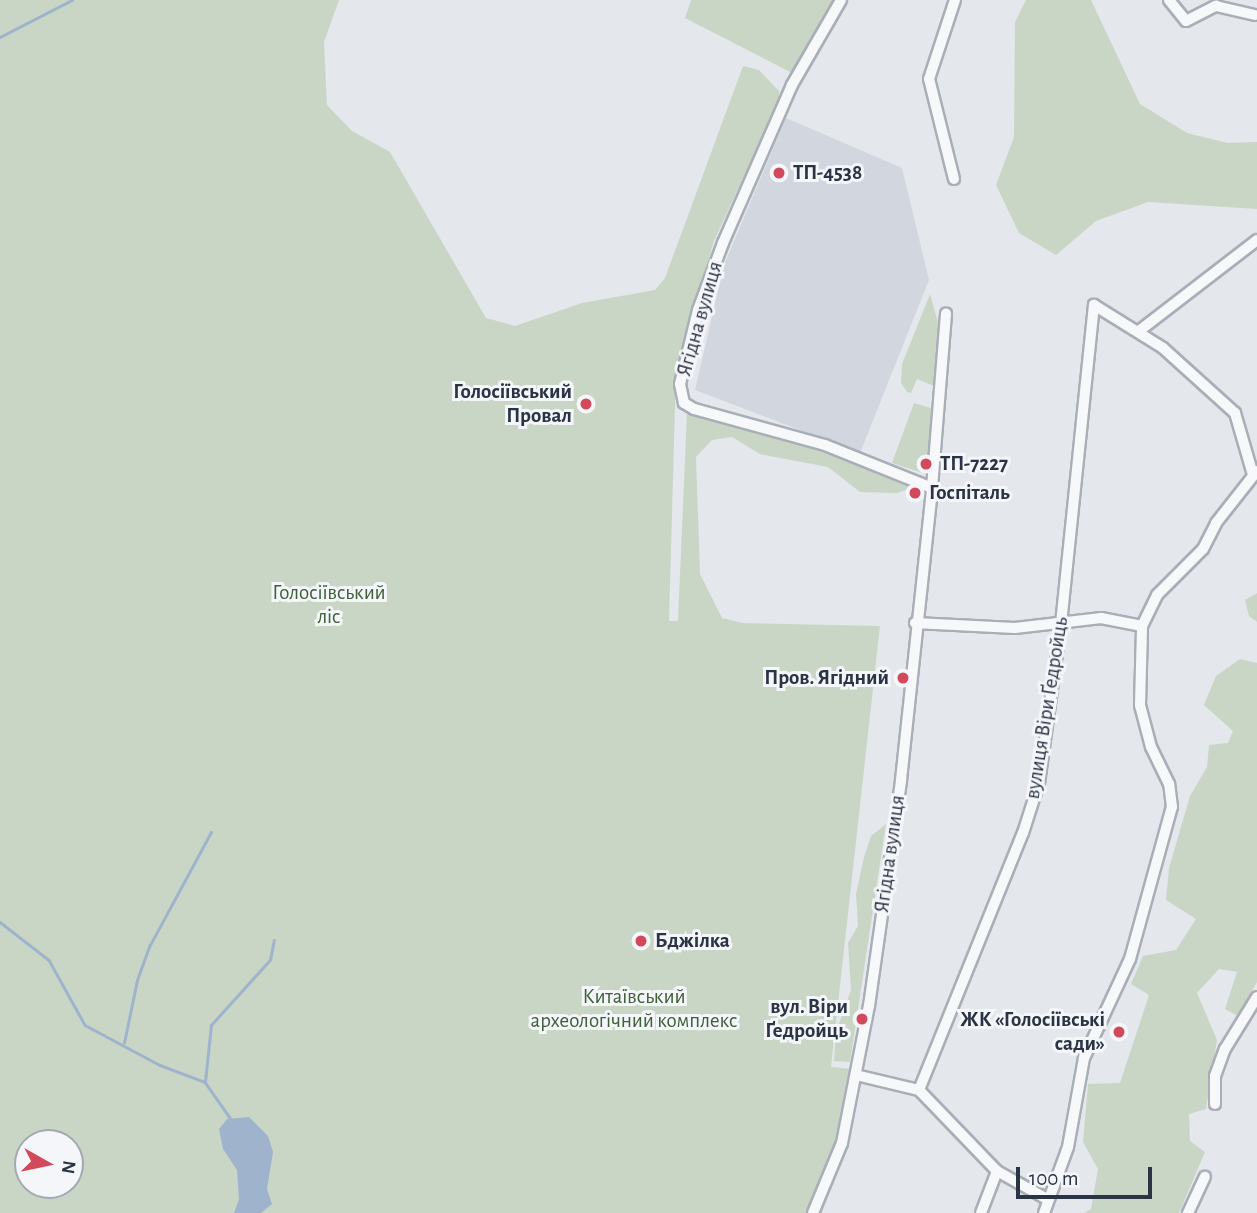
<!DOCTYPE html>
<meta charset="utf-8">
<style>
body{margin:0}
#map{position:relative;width:1257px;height:1213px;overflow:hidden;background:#e4e7ec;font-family:"Alegreya Sans",sans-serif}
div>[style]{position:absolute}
.built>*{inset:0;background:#d2d6de}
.green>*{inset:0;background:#c9d6c5}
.water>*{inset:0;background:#9fb4cc}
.stream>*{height:2.5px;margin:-1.25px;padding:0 1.25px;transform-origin:1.25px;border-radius:1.25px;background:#9fb4cc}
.roads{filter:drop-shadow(2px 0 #a9aeb7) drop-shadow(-2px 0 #a9aeb7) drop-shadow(0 2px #a9aeb7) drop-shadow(0 -2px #a9aeb7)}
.minor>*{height:10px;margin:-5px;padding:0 5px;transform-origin:5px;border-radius:5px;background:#f7f8fa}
.dots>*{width:19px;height:19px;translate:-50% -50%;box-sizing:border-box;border:4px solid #f4f6f9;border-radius:50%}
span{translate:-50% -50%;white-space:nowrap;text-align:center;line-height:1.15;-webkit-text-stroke:6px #f4f6f9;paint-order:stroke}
.poi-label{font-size:21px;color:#2b3445;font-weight:700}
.left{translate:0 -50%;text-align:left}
.right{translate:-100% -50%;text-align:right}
.street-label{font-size:21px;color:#2b3445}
.park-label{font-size:21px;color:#3f6138}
.north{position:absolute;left:14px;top:1129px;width:70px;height:70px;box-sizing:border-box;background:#f4f6f9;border:2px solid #a4a8b1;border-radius:50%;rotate:99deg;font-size:19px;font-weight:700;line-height:28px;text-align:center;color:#2b3445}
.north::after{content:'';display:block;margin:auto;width:24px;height:32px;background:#d1495b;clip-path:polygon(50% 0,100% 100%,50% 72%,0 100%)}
.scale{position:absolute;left:1016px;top:1167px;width:136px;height:32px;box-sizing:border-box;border:4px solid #2b3445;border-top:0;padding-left:9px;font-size:21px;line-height:24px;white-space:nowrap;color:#2b3445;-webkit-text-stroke:5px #f4f6f9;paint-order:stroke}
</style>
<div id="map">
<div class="built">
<div style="clip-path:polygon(786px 118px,902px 168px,929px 280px,860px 453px,695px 390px,724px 265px)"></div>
</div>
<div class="green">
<div style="clip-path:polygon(evenodd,0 0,339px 0,324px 42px,327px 105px,352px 131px,390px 152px,486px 318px,515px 326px,582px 303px,655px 290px,665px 278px,743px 66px,759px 70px,779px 91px,779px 100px,714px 241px,676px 371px,669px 621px,678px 621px,687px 413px,809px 445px,911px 488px,897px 493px,860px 492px,828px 467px,760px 454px,732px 437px,712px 440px,696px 457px,700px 574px,722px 618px,743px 623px,880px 626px,831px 1067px,852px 1069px,835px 1144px,807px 1213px,0 1213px,0 0,28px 1143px,70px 1143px,70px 1185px,28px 1185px,28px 1143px)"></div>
<div style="clip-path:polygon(691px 0,836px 0,794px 74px,685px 18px)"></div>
<div style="clip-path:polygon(1026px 0,1091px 0,1140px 104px,1187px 133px,1228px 143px,1257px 142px,1257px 209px,1148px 202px,1096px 221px,1056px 255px,1019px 233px,996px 185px,1014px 137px,1015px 22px)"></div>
<div style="clip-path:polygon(930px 294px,940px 330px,936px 387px,917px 379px,911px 393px,907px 392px,901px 383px,902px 364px)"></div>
<div style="clip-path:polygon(914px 403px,934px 409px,929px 475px,892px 463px)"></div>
<div style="clip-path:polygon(1257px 593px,1257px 622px,1249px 616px,1245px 600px)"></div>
<div style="clip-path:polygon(1240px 659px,1257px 663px,1257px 982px,1238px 1016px,1225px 1009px,1237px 972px,1219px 969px,1197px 993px,1217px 1040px,1206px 1109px,1189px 1114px,1190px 1141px,1205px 1152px,1179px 1213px,1084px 1213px,1091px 1209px,1098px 1169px,1083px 1142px,1088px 1084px,1120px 1083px,1149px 995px,1131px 984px,1143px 956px,1176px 950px,1196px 919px,1166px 900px,1169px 868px,1190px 796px,1207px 767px,1209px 745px,1228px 743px,1233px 731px,1204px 705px,1216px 676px)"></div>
<div style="clip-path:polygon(886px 824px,850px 1062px,834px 1061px,836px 1032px,851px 990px,848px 943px,858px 926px,856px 894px,864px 857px,871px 836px)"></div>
</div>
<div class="water">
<div style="clip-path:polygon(249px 1117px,268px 1136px,273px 1152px,267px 1189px,272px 1204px,261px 1213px,234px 1213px,239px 1199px,237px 1170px,223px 1149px,219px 1129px,227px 1119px)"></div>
</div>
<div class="stream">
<div style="left:0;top:37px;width:81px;rotate:-27.2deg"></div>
<div style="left:0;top:922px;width:62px;rotate:37.8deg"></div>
<div style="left:49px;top:960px;width:74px;rotate:61deg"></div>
<div style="left:85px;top:1025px;width:85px;rotate:28.1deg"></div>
<div style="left:160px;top:1065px;width:48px;rotate:20.7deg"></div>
<div style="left:205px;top:1082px;width:49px;rotate:55deg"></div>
<div style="left:124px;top:1043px;width:64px;rotate:-78.3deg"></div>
<div style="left:137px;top:980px;width:37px;rotate:-70deg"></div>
<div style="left:150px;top:945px;width:128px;rotate:-61.6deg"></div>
<div style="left:205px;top:1082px;width:57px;rotate:-84deg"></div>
<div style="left:211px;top:1025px;width:88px;rotate:-47.8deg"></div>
<div style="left:270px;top:960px;width:20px;rotate:-79deg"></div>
</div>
<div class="roads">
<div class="minor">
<div style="left:1169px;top:0;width:27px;rotate:51deg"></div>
<div style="left:1186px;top:21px;width:34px;rotate:-27deg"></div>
<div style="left:1216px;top:6px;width:40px;rotate:13deg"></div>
<div style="left:954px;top:179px;width:103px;rotate:-104deg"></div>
<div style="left:929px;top:79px;width:83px;rotate:-71.8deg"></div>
<div style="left:1139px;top:331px;width:149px;rotate:-37.6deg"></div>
<div style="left:932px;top:488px;width:175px;rotate:-85.4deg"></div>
<div style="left:915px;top:623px;width:100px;rotate:2.9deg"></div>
<div style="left:1015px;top:628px;width:87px;rotate:-6.6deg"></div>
<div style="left:1101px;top:618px;width:42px;rotate:11deg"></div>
<div style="left:856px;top:1075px;width:65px;rotate:13.4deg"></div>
<div style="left:919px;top:1090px;width:112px;rotate:46.1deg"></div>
<div style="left:997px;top:1171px;width:57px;rotate:29.2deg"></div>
<div style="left:919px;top:1090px;width:277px;rotate:-68deg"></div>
<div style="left:1023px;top:833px;width:52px;rotate:-72.3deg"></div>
<div style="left:1039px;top:783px;width:161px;rotate:-82.1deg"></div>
<div style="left:1061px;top:624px;width:321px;rotate:-84.1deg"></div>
<div style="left:1094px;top:305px;width:81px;rotate:31.9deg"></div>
<div style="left:1163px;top:348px;width:97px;rotate:42.1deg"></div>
<div style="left:1235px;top:413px;width:65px;rotate:73.8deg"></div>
<div style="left:1215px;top:1104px;width:28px;rotate:-90deg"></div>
<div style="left:1215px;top:1076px;width:29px;rotate:-70deg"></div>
<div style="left:1225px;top:1049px;width:61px;rotate:-58.4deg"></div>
<div style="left:813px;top:1213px;width:76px;rotate:-67.5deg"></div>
<div style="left:842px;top:1143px;width:140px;rotate:-78.9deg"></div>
<div style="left:869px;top:1006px;width:228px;rotate:-81.9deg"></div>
<div style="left:901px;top:780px;width:294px;rotate:-83.9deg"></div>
<div style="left:932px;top:488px;width:115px;rotate:-158.1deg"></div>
<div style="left:825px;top:445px;width:136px;rotate:-164.6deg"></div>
<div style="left:694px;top:409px;width:12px;rotate:-149deg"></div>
<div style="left:684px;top:403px;width:19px;rotate:-102deg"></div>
<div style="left:680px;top:384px;width:76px;rotate:-76.3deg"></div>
<div style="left:698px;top:310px;width:72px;rotate:-69.5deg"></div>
<div style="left:723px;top:243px;width:172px;rotate:-66.4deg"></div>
<div style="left:792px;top:85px;width:98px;rotate:-60deg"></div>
<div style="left:981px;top:1213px;width:45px;rotate:-69.1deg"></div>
<div style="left:1044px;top:1213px;width:70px;rotate:-70deg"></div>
<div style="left:1068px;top:1147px;width:90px;rotate:-79.8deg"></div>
<div style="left:1084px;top:1058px;width:109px;rotate:-65.1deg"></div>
<div style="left:1130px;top:959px;width:158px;rotate:-74.6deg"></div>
<div style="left:1172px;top:807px;width:23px;rotate:-97deg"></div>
<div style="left:1169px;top:784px;width:41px;rotate:-115.9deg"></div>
<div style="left:1151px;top:747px;width:43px;rotate:-104.7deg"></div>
<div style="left:1140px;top:705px;width:79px;rotate:-88.5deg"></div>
<div style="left:1142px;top:626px;width:34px;rotate:-64deg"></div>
<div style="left:1157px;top:595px;width:65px;rotate:-45deg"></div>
<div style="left:1203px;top:549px;width:29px;rotate:-63deg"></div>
<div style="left:1216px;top:523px;width:66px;rotate:-51.7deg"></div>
<div style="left:1188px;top:1213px;width:40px;rotate:-65deg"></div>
</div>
</div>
<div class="dots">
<div style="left:779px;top:173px;background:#d1495b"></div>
<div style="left:586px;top:404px;background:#d1495b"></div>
<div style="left:926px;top:464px;background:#d1495b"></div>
<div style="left:915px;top:493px;background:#d1495b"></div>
<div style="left:903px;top:678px;background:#d1495b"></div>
<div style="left:641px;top:941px;background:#d1495b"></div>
<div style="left:862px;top:1019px;background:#d1495b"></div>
<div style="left:1119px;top:1032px;background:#d1495b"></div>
</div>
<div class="poi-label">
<span class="left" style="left:793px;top:173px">ТП-4538</span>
<span class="right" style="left:572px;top:404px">Голосіївський<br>Провал</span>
<span class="left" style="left:940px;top:464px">ТП-7227</span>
<span class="left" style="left:929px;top:493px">Госпіталь</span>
<span class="right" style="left:889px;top:678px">Пров. Ягідний</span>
<span class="left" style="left:655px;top:941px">Бджілка</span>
<span class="right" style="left:848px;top:1019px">вул. Віри<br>Ґедройць</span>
<span class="right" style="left:1105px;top:1032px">ЖК «Голосіївські<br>сади»</span>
</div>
<div class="street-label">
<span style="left:700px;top:319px;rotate:-74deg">Ягідна вулиця</span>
<span style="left:1047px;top:708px;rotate:-81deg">вулиця Віри Ґедройць</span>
<span style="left:890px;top:854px;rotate:-82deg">Ягідна вулиця</span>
</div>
<div class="park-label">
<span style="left:329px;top:605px">Голосіївський<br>ліс</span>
<span style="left:634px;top:1009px">Китаївський<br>археологічний комплекс</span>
</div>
<div class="north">N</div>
<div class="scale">100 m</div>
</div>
